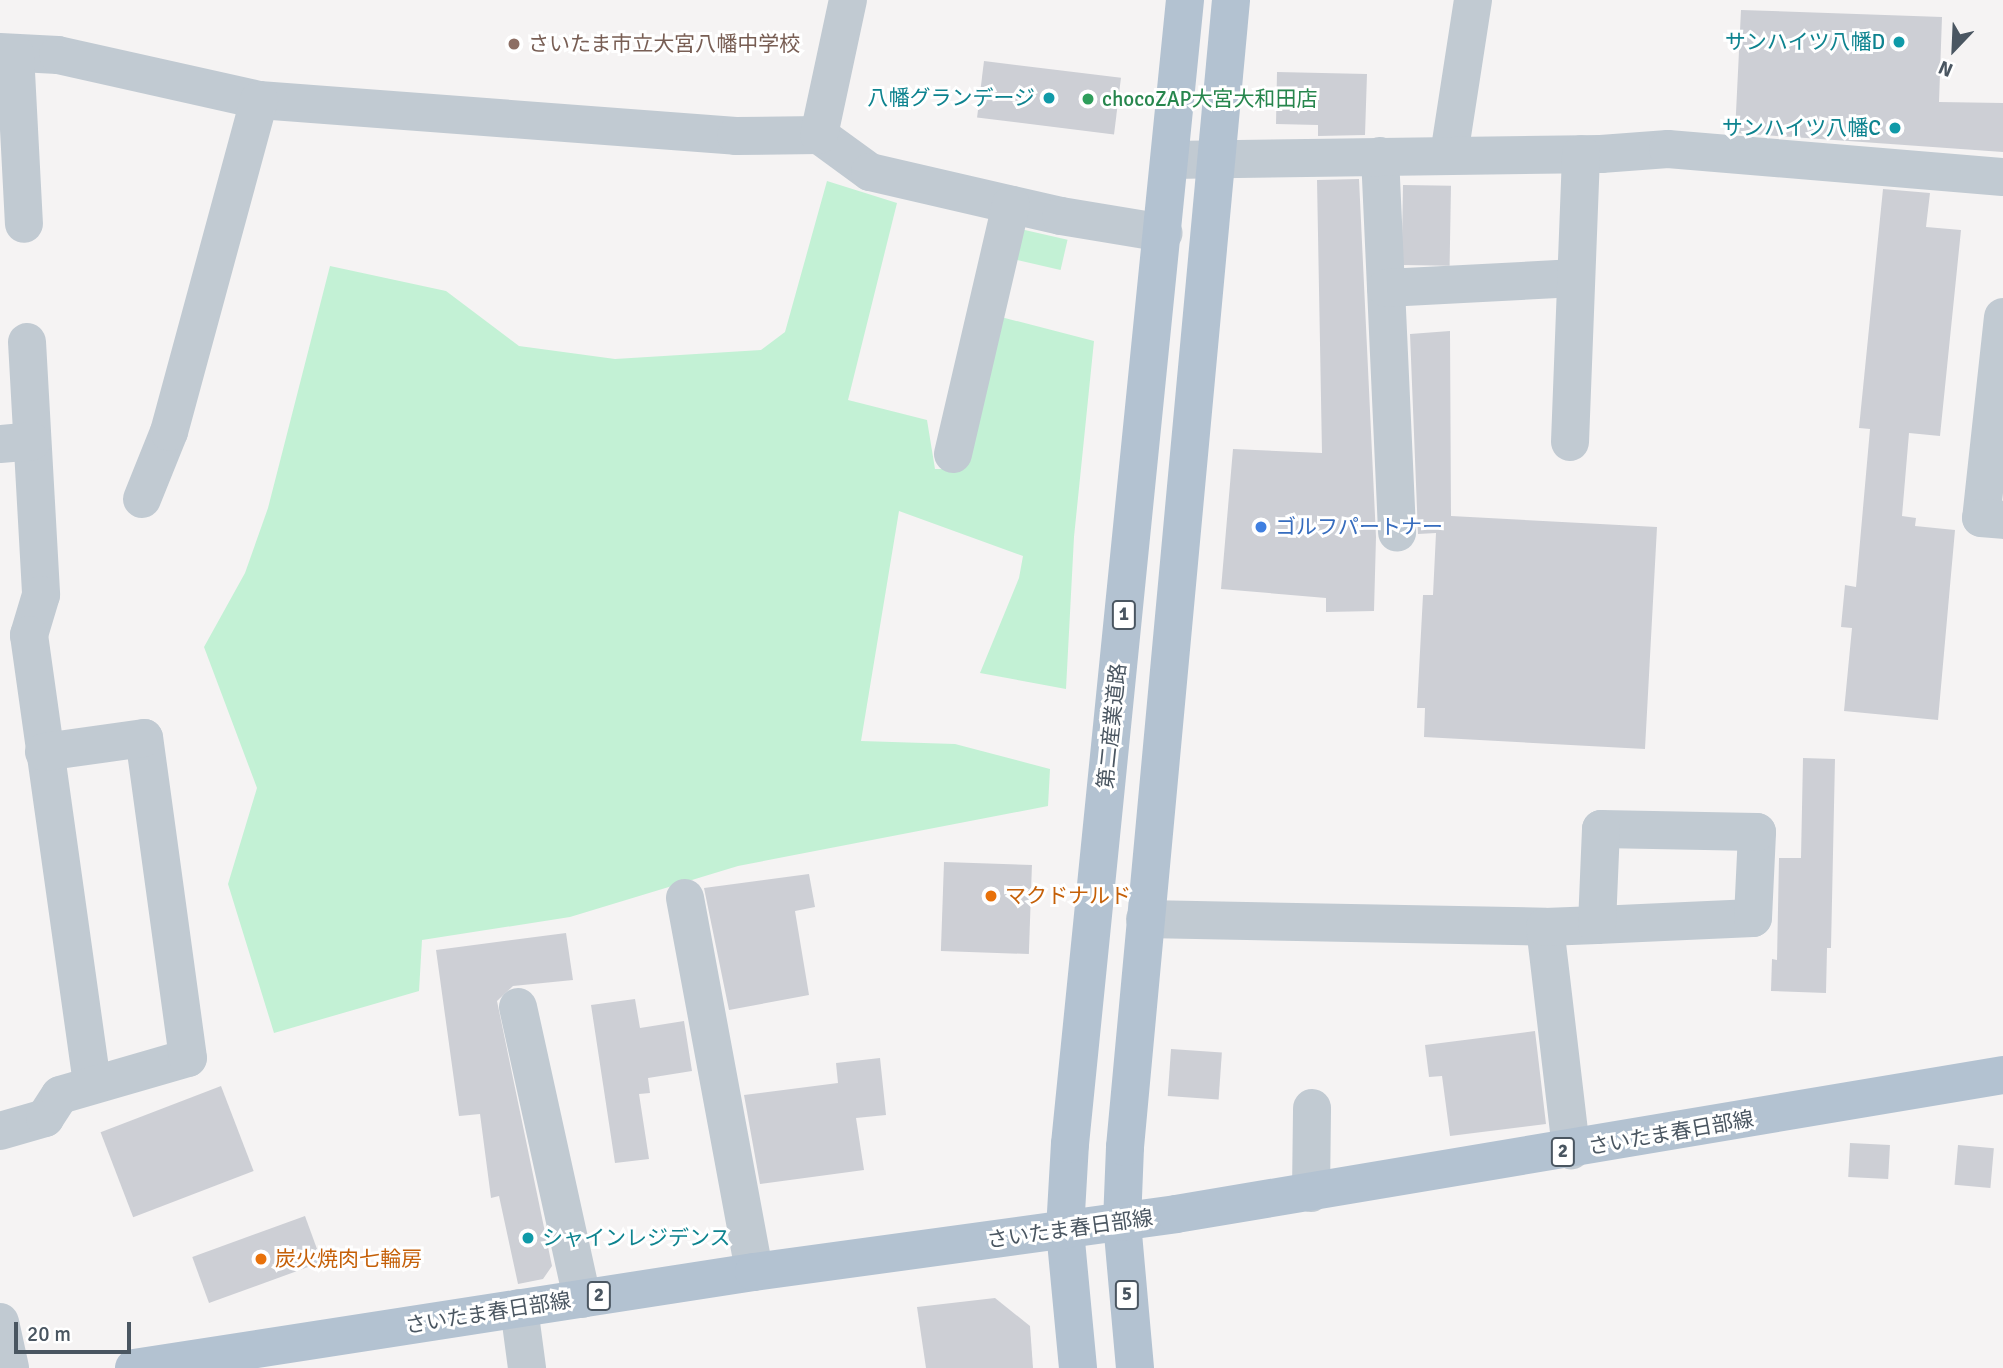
<!DOCTYPE html>
<meta charset="utf-8">
<style>
body{margin:0}
#map{position:relative;width:2003px;height:1368px;overflow:hidden;background:#f5f3f3;font-family:Signika,"Noto Sans JP",sans-serif}
div>[style]{position:absolute}
.green>*{inset:0;background:#c3f1d5;transform-origin:0 0}
.building>*{inset:0;background:#cdcfd5;transform-origin:0 0}
.minor>*{height:38px;margin:-19px;padding:0 19px;transform-origin:19px;border-radius:19px;background:#c1cad2}
.major>*{height:38px;margin:-19px;padding:0 19px;transform-origin:19px;border-radius:19px;background:#b3c2d1}
.dots>*{width:19px;height:19px;translate:-50% -50%;box-sizing:border-box;border:4px solid #fff;border-radius:50%}
span{translate:-50% -50%;white-space:nowrap;text-align:center;line-height:1.15;-webkit-text-stroke:6px #fff;paint-order:stroke}
.shield-label span{padding:2px 5px;background:#fff;border:2px solid;border-radius:5px;-webkit-text-stroke-width:0}
.shield-label{font-size:19px;color:#4a5661;font-weight:700}
.culture-label{font-size:21px;color:#0d838f}
.right{translate:-100% -50%;text-align:right}
.left{translate:0 -50%;text-align:left}
.education-label{font-size:21px;color:#785e54}
.leisure-label{font-size:21px;color:#27864d}
.shop-label{font-size:21px;color:#366cbe}
.street-label{font-size:21px;color:#4a5661}
.food-label{font-size:21px;color:#c56008}
.north{position:absolute;left:1919px;top:14px;width:70px;height:70px;-webkit-text-stroke:5px #fff;paint-order:stroke;rotate:203deg;font-size:19px;font-weight:700;line-height:28px;text-align:center;color:#4a5661}
.north::after{content:'';display:block;margin:auto;width:24px;height:32px;background:#4a5661;clip-path:polygon(50% 0,100% 100%,50% 72%,0 100%)}
.scale{position:absolute;left:14px;top:1322px;width:117px;height:32px;box-sizing:border-box;border:4px solid #4a5661;border-top:0;padding-left:9px;font-size:21px;line-height:24px;white-space:nowrap;color:#4a5661;-webkit-text-stroke:5px #fff;paint-order:stroke}
</style>
<div id="map">
<div class="green">
<div style="clip-path:polygon(827px 181px,897px 203px,848px 400px,927px 420px,935px 469px,962px 469px,1001px 317px,1094px 341px,1074px 537px,1066px 689px,980px 673px,1019px 578px,1023px 556px,899px 511px,861px 741px,955px 744px,1050px 769px,1048px 806px,738px 866px,570px 917px,422px 940px,419px 991px,274px 1033px,228px 884px,257px 788px,204px 647px,245px 573px,268px 508px,330px 266px,446px 291px,519px 346px,615px 359px,761px 350px,785px 332px)"></div>
<div style="left:1012px;top:227px;width:57px;height:31px;rotate:13deg"></div>
</div>
<div class="building">
<div style="clip-path:polygon(1741px 10px,1942px 17px,1939px 102px,2003px 103px,2003px 152px,1735px 133px)"></div>
<div style="left:984px;top:61px;width:138px;height:57px;rotate:7deg"></div>
<div style="clip-path:polygon(1277px 72px,1367px 74px,1365px 135px,1318px 136px,1318px 125px,1276px 124px)"></div>
<div style="clip-path:polygon(1359px 179px,1376px 537px,1374px 611px,1326px 612px,1326px 598px,1221px 589px,1233px 449px,1322px 453px,1317px 180px)"></div>
<div style="left:1403px;top:185px;width:48px;height:80px;rotate:1deg"></div>
<div style="clip-path:polygon(1883px 189px,1930px 193px,1926px 227px,1961px 230px,1940px 436px,1909px 433px,1902px 516px,1916px 518px,1915px 526px,1955px 530px,1938px 720px,1844px 711px,1852px 628px,1841px 627px,1845px 585px,1856px 587px,1870px 429px,1859px 428px)"></div>
<div style="clip-path:polygon(1450px 331px,1451px 516px,1657px 527px,1645px 749px,1424px 737px,1425px 708px,1417px 708px,1423px 595px,1433px 595px,1436px 533px,1418px 534px,1410px 334px)"></div>
<div style="clip-path:polygon(1803px 758px,1835px 759px,1831px 948px,1827px 948px,1826px 993px,1771px 991px,1772px 959px,1777px 960px,1779px 858px,1801px 858px)"></div>
<div style="left:944px;top:862px;width:88px;height:89px;rotate:2deg"></div>
<div style="clip-path:polygon(809px 874px,815px 907px,795px 911px,809px 995px,729px 1010px,704px 888px)"></div>
<div style="clip-path:polygon(566px 933px,573px 980px,513px 986px,497px 1001px,552px 1266px,543px 1279px,518px 1284px,499px 1196px,491px 1198px,480px 1114px,459px 1116px,436px 950px)"></div>
<div style="clip-path:polygon(635px 999px,640px 1028px,684px 1021px,692px 1071px,648px 1078px,650px 1093px,639px 1094px,649px 1159px,615px 1163px,591px 1005px)"></div>
<div style="clip-path:polygon(1535px 1031px,1546px 1124px,1450px 1136px,1442px 1076px,1429px 1077px,1425px 1045px)"></div>
<div style="left:1171px;top:1049px;width:51px;height:47px;rotate:4deg"></div>
<div style="clip-path:polygon(880px 1058px,886px 1115px,856px 1118px,864px 1170px,760px 1184px,744px 1095px,838px 1083px,836px 1063px)"></div>
<div style="left:221px;top:1086px;width:91px;height:129px;rotate:69deg"></div>
<div style="left:1850px;top:1143px;width:40px;height:34px;rotate:3deg"></div>
<div style="left:1958px;top:1145px;width:36px;height:40px;rotate:5deg"></div>
<div style="left:305px;top:1216px;width:49px;height:120px;rotate:70deg"></div>
<div style="clip-path:polygon(995px 1298px,1030px 1326px,1033px 1368px,926px 1368px,917px 1307px)"></div>
</div>
<div class="minor">
<div style="left:0;top:52px;width:58px;rotate:3deg"></div>
<div style="left:58px;top:55px;width:206px;rotate:12.6deg"></div>
<div style="left:259px;top:100px;width:478px;rotate:4.3deg"></div>
<div style="left:736px;top:136px;width:83px;rotate:-0.7deg"></div>
<div style="left:819px;top:135px;width:63px;rotate:36deg"></div>
<div style="left:870px;top:172px;width:196px;rotate:13deg"></div>
<div style="left:1061px;top:216px;width:104px;rotate:9.4deg"></div>
<div style="left:15px;top:53px;width:171px;rotate:87deg"></div>
<div style="left:819px;top:135px;width:138px;rotate:-77.9deg"></div>
<div style="left:1449px;top:155px;width:157px;rotate:-81.2deg"></div>
<div style="left:1380px;top:156px;width:377px;rotate:87.4deg"></div>
<div style="left:1170px;top:160px;width:431px;rotate:-0.8deg"></div>
<div style="left:1601px;top:154px;width:67px;rotate:-4.3deg"></div>
<div style="left:1668px;top:149px;width:336px;rotate:4.8deg"></div>
<div style="left:1386px;top:288px;width:190px;rotate:-3deg"></div>
<div style="left:2003px;top:317px;width:202px;rotate:96.2deg"></div>
<div style="left:1981px;top:518px;width:22px;rotate:5deg"></div>
<div style="left:27px;top:342px;width:253px;rotate:86.8deg"></div>
<div style="left:41px;top:595px;width:42px;rotate:106.7deg"></div>
<div style="left:29px;top:635px;width:452px;rotate:82deg"></div>
<div style="left:1570px;top:442px;width:288px;rotate:-87.8deg"></div>
<div style="left:0;top:444px;width:32px;rotate:-5deg"></div>
<div style="left:953px;top:454px;width:256px;rotate:-76.9deg"></div>
<div style="left:142px;top:499px;width:72px;rotate:-68.1deg"></div>
<div style="left:169px;top:432px;width:344px;rotate:-74.8deg"></div>
<div style="left:685px;top:898px;width:380px;rotate:79.5deg"></div>
<div style="left:1145px;top:919px;width:400px;rotate:1.1deg"></div>
<div style="left:1545px;top:927px;width:225px;rotate:83.3deg"></div>
<div style="left:1545px;top:927px;width:52px;rotate:-2.2deg"></div>
<div style="left:1597px;top:925px;width:156px;rotate:-2.6deg"></div>
<div style="left:1753px;top:918px;width:86px;rotate:-87.3deg"></div>
<div style="left:1757px;top:832px;width:156px;rotate:-178.9deg"></div>
<div style="left:1601px;top:829px;width:96px;rotate:92.4deg"></div>
<div style="left:518px;top:1007px;width:299px;rotate:77.6deg"></div>
<div style="left:0;top:1131px;width:47px;rotate:-16.1deg"></div>
<div style="left:45px;top:1118px;width:27px;rotate:-57deg"></div>
<div style="left:60px;top:1095px;width:133px;rotate:-16.1deg"></div>
<div style="left:188px;top:1058px;width:323px;rotate:-97.8deg"></div>
<div style="left:144px;top:738px;width:101px;rotate:172deg"></div>
<div style="left:1311px;top:1193px;width:85px;rotate:-89.3deg"></div>
<div style="left:519px;top:1308px;width:61px;rotate:82.4deg"></div>
<div style="left:0;top:1322px;width:47px;rotate:77.7deg"></div>
</div>
<div class="major">
<div style="left:134px;top:1368px;width:627px;rotate:-8.8deg"></div>
<div style="left:754px;top:1272px;width:426px;rotate:-7.8deg"></div>
<div style="left:1176px;top:1214px;width:839px;rotate:-9.54deg"></div>
<div style="left:1078px;top:1368px;width:139px;rotate:-95.4deg"></div>
<div style="left:1065px;top:1230px;width:86px;rotate:-86.7deg"></div>
<div style="left:1070px;top:1144px;width:1150px;rotate:-84.26deg"></div>
<div style="left:1135px;top:1368px;width:147px;rotate:-95.1deg"></div>
<div style="left:1122px;top:1222px;width:75px;rotate:-87.7deg"></div>
<div style="left:1125px;top:1147px;width:1152px;rotate:-84.72deg"></div>
</div>
<div class="dots">
<div style="left:1899px;top:42px;background:#0f9aa8"></div>
<div style="left:514px;top:44px;background:#8d6e63"></div>
<div style="left:1049px;top:98px;background:#0f9aa8"></div>
<div style="left:1088px;top:99px;background:#2e9e5b"></div>
<div style="left:1895px;top:128px;background:#0f9aa8"></div>
<div style="left:1261px;top:527px;background:#3f7fe0"></div>
<div style="left:991px;top:896px;background:#e8710a"></div>
<div style="left:528px;top:1238px;background:#0f9aa8"></div>
<div style="left:261px;top:1259px;background:#e8710a"></div>
</div>
<div class="shield-label">
<span style="left:1124px;top:615px">1</span>
<span style="left:1563px;top:1152px">2</span>
<span style="left:1127px;top:1295px">5</span>
<span style="left:599px;top:1296px">2</span>
</div>
<div class="culture-label">
<span class="right" style="left:1885px;top:42px">サンハイツ八幡D</span>
<span class="right" style="left:1035px;top:98px">八幡グランデージ</span>
<span class="right" style="left:1881px;top:128px">サンハイツ八幡C</span>
<span class="left" style="left:542px;top:1238px">シャインレジデンス</span>
</div>
<div class="education-label">
<span class="left" style="left:528px;top:44px">さいたま市立大宮八幡中学校</span>
</div>
<div class="leisure-label">
<span class="left" style="left:1102px;top:99px">chocoZAP大宮大和田店</span>
</div>
<div class="shop-label">
<span class="left" style="left:1275px;top:527px">ゴルフパートナー</span>
</div>
<div class="street-label">
<span style="left:1112px;top:726px;rotate:-84deg">第二産業道路</span>
<span style="left:1671px;top:1133px;rotate:-10deg">さいたま春日部線</span>
<span style="left:1070px;top:1229px;rotate:-8deg">さいたま春日部線</span>
<span style="left:488px;top:1313px;rotate:-9deg">さいたま春日部線</span>
</div>
<div class="food-label">
<span class="left" style="left:1005px;top:896px">マクドナルド</span>
<span class="left" style="left:275px;top:1259px">炭火焼肉七輪房</span>
</div>
<div class="north">N</div>
<div class="scale">20 m</div>
</div>
